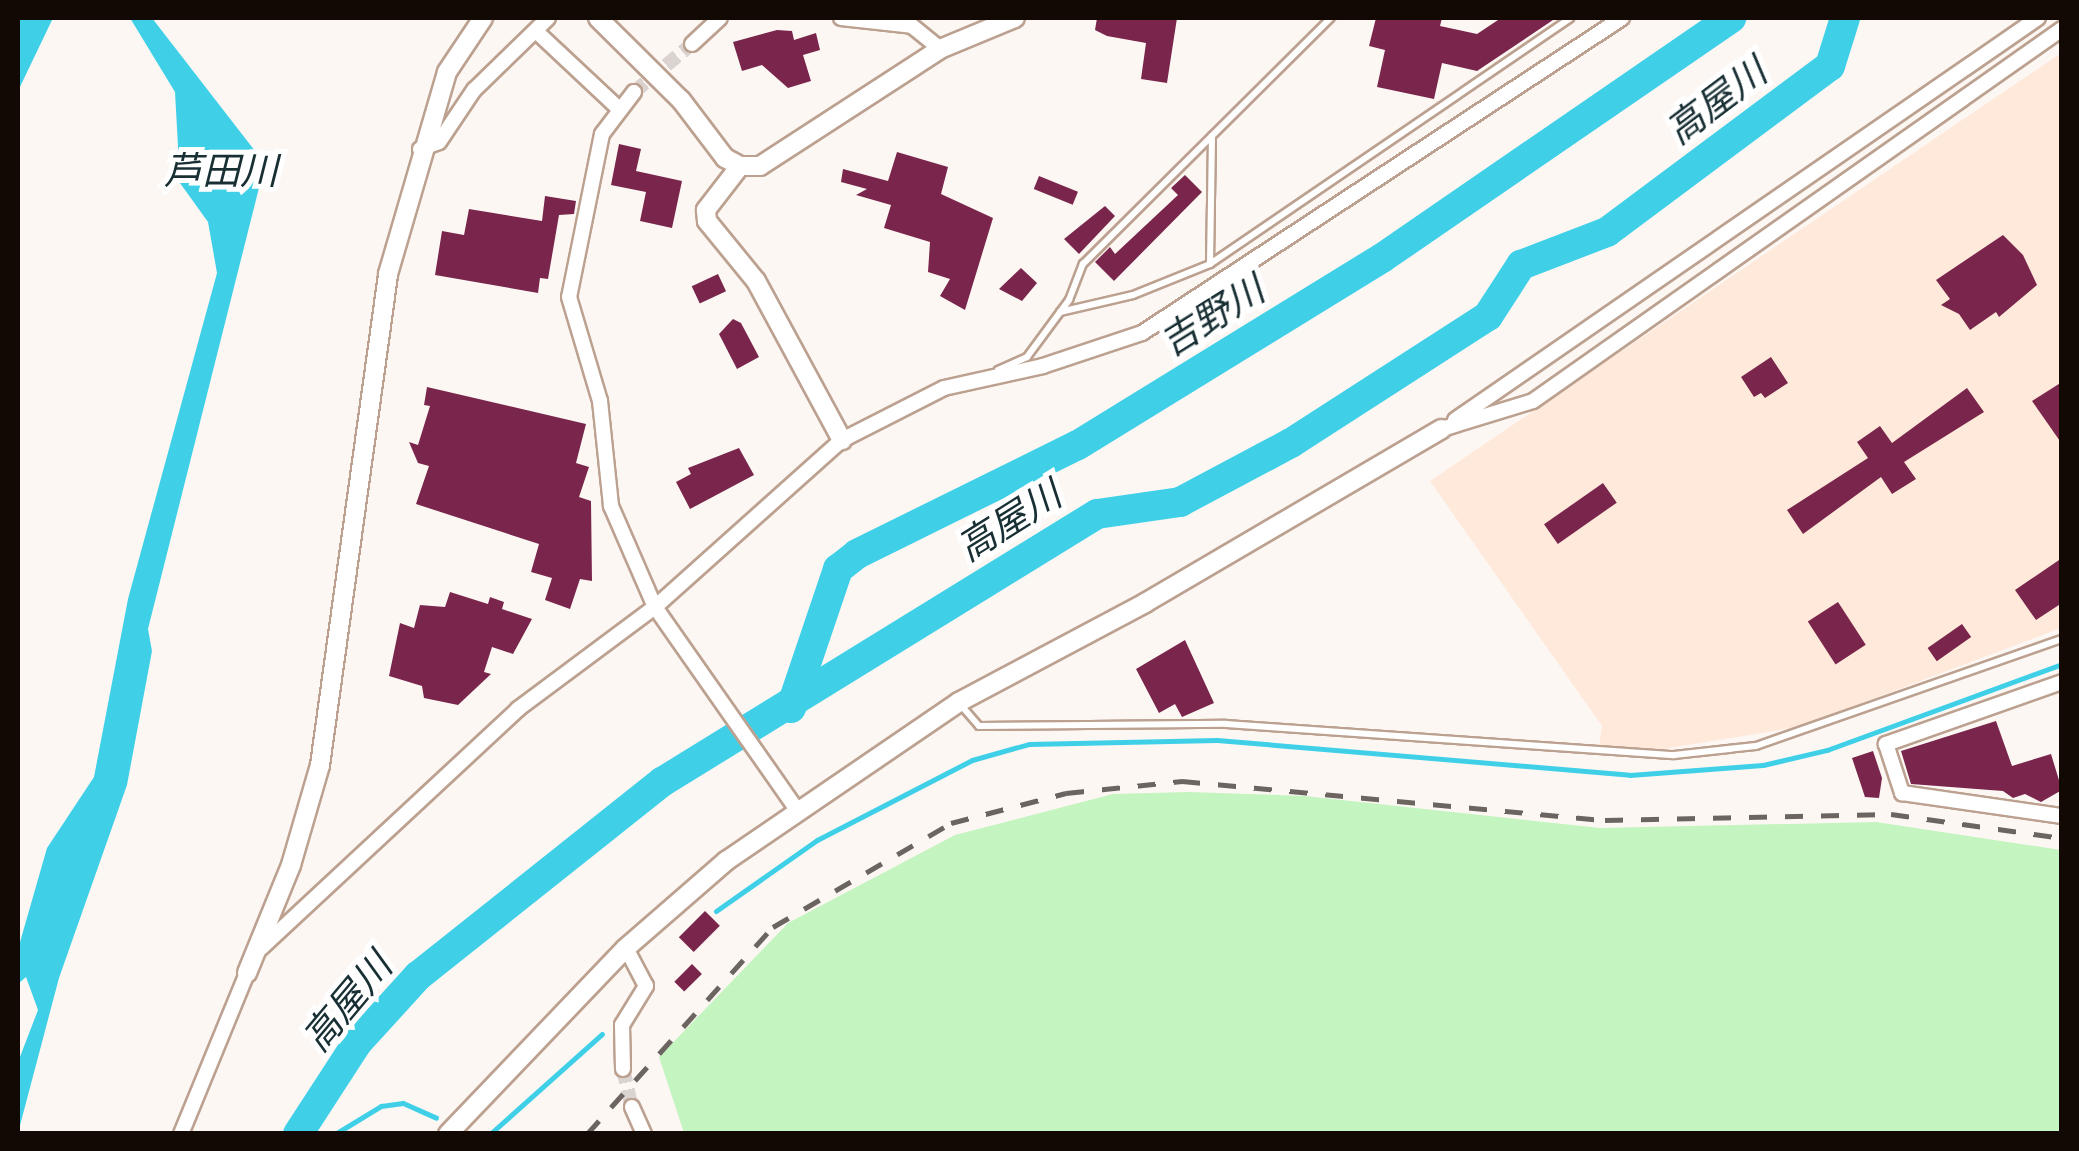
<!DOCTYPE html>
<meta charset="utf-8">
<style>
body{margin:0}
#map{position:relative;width:2079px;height:1151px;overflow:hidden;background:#fdf7f4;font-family:Poppins,"Noto Sans JP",sans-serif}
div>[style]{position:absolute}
.built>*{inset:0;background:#ffe9db}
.green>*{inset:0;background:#c4f4bf}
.water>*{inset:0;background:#3fd0e8}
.stream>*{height:5px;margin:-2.5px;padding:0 2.5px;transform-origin:2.5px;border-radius:2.5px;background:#3fd0e8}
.river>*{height:30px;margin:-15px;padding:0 15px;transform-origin:15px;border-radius:15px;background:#3fd0e8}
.building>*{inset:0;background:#7a264c;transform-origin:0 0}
.minor-tunnel>*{height:14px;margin-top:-7px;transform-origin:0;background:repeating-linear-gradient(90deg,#dad3d0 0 14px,transparent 0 21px)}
.roads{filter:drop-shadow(2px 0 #bca190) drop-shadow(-2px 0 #bca190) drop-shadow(0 2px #bca190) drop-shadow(0 -2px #bca190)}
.service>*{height:6px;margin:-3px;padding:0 3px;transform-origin:3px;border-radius:3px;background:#fff}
.minor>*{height:14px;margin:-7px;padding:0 7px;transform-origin:7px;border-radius:7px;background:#fff}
.tertiary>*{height:18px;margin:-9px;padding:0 9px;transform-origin:9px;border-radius:9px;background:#fff}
.rail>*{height:5px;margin-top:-2.5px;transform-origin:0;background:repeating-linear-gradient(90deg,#6c645f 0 18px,transparent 0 36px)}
span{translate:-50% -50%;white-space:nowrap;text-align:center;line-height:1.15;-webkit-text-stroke:10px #fff;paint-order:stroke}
.water-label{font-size:38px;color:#182f34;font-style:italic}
.frame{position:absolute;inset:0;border:20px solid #120904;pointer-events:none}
</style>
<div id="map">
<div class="built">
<div style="clip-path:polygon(2061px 53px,2061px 628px,1798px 727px,1663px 749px,1599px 746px,1602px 726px,1430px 481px)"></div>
</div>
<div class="green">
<div style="clip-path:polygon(1188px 792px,1305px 796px,1600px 828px,1876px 822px,2061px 850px,2061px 1133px,684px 1133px,659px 1057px,788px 923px,955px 835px,1113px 794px)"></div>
</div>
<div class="water">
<div style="clip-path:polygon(18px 18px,53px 18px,18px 91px)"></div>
<div style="clip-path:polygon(130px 18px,152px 18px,265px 164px,148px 629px,152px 651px,127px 785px,59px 978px,18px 1133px,18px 1062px,38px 1010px,26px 977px,18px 984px,18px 949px,47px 848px,94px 777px,128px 599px,217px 273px,208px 222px,180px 183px,175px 92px)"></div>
</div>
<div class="stream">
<div style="left:716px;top:911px;width:123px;rotate:-35.1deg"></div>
<div style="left:817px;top:840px;width:174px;rotate:-27.3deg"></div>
<div style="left:972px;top:760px;width:59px;rotate:-15.7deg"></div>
<div style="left:1029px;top:744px;width:188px;rotate:-1.2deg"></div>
<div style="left:1217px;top:740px;width:414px;rotate:4.8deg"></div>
<div style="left:1630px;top:775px;width:133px;rotate:-4.3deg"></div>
<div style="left:1763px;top:765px;width:66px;rotate:-13.2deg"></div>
<div style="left:1827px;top:750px;width:250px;rotate:-20.1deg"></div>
<div style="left:335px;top:1134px;width:54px;rotate:-31.3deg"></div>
<div style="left:381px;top:1106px;width:22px;rotate:-8deg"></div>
<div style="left:403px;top:1103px;width:36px;rotate:24deg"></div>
<div style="left:490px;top:1134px;width:150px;rotate:-41.8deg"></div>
</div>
<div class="river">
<div style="left:791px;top:708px;width:147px;rotate:-71.3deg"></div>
<div style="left:838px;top:569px;width:24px;rotate:-38deg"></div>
<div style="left:857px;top:554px;width:246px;rotate:-26.3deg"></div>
<div style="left:1078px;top:445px;width:357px;rotate:-31.6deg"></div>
<div style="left:1382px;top:258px;width:424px;rotate:-34.5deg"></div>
<div style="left:298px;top:1134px;width:108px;rotate:-57deg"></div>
<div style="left:357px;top:1043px;width:91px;rotate:-47.7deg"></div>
<div style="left:418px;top:976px;width:312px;rotate:-38.5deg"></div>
<div style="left:662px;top:782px;width:511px;rotate:-31.64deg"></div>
<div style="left:1097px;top:514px;width:84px;rotate:-8.2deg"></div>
<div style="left:1180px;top:502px;width:126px;rotate:-28deg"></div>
<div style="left:1291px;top:443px;width:234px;rotate:-32.8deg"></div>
<div style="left:1488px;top:316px;width:61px;rotate:-57.1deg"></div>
<div style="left:1521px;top:265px;width:92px;rotate:-21deg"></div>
<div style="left:1607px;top:232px;width:278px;rotate:-36.7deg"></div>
<div style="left:1830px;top:66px;width:50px;rotate:-72.6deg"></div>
</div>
<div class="building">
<div style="clip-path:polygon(1097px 18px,1177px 18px,1167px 83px,1141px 79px,1146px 43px,1107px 36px,1095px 30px)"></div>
<div style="clip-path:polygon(1376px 18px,1442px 18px,1440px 26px,1477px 34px,1501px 18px,1556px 18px,1477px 71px,1442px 63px,1434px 99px,1377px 87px,1385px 50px,1369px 46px)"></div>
<div style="clip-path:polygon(777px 30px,792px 31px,794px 40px,816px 33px,820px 50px,803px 55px,811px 81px,788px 88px,762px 65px,742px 71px,733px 42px)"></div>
<div style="clip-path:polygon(619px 144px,641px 149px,636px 171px,682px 181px,672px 228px,640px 221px,646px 192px,611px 185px)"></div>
<div style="clip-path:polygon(897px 152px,948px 167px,941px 194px,993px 218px,965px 310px,940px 296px,950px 279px,928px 272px,930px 242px,884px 228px,891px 205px,856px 195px,867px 189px,841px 182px,843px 169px,888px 181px)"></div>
<div style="clip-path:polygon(1185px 175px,1202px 192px,1114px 281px,1095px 262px,1110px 247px,1115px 254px,1178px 195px,1171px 188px)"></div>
<div style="left:1039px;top:176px;width:42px;height:14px;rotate:22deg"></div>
<div style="clip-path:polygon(545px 196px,576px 201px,574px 214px,559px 215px,548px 279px,540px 278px,538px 293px,435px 275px,442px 231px,464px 235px,469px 209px,542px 221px)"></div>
<div style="clip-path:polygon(1105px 206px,1115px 216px,1079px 254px,1064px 239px)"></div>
<div style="clip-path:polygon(2003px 235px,2023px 255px,2037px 285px,1999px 317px,1996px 312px,1970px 330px,1959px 314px,1941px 305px,1950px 299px,1936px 280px)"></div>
<div style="clip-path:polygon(1021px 268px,1037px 283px,1022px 301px,999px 289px)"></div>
<div style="left:718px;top:274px;width:19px;height:29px;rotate:65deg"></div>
<div style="clip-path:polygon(733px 319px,741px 323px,759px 357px,737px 369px,719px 334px)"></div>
<div style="clip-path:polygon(1771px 357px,1788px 383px,1765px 398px,1761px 393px,1754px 397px,1741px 377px)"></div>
<div style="clip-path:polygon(2062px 382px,2062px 444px,2032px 401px)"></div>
<div style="clip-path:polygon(427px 387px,586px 424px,576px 463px,589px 467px,579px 497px,591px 501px,592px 581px,580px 579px,570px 609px,545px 600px,552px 578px,531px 572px,539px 544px,416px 504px,429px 466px,418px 463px,409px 442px,418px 445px,430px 406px,424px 405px)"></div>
<div style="clip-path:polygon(1967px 388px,1984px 412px,1904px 462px,1916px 479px,1892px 494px,1881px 477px,1803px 534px,1787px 510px,1868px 458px,1857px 442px,1880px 426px,1892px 443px)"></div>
<div style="clip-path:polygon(739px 448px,754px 475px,690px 509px,676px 482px,691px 474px,688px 468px)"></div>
<div style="left:1603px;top:483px;width:24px;height:72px;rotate:55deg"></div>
<div style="clip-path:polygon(2062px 558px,2062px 603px,2036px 620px,2015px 590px)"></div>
<div style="clip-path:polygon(450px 592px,488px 604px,490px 597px,504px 602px,502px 609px,532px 619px,513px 654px,492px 647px,484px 672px,491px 674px,458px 705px,424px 698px,422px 686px,389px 676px,400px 623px,414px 628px,420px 605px,445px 607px)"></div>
<div style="left:1838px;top:602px;width:51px;height:36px;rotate:57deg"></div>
<div style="left:1962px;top:624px;width:16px;height:42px;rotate:55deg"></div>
<div style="clip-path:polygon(1185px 640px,1214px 703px,1182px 717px,1175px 704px,1159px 713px,1136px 669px)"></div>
<div style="clip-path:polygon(1996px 721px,2012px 766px,2051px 754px,2062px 790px,2041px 802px,2025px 794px,2013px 798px,2003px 791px,1911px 784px,1901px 751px)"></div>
<div style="clip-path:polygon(1873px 751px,1882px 778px,1879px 798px,1865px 797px,1852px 758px)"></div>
<div style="left:705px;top:911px;width:21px;height:37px;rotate:45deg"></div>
<div style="left:692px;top:964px;width:14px;height:25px;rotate:45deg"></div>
</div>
<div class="minor-tunnel">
<div style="left:634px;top:92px;width:75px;rotate:-39.6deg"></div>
<div style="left:623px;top:1069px;width:39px;rotate:77deg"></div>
</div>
<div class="roads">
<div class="service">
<div style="left:1210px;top:264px;width:128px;rotate:-89.1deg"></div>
<div style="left:1060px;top:312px;width:75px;rotate:-13.1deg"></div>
<div style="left:1133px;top:295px;width:83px;rotate:-21.9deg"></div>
<div style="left:1210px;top:264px;width:436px;rotate:-34.3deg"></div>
<div style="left:998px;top:370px;width:32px;rotate:-24deg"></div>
<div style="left:1027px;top:357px;width:71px;rotate:-53.6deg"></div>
<div style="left:1069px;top:300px;width:39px;rotate:-69deg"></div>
<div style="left:1083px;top:264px;width:349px;rotate:-44.8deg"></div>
<div style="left:959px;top:703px;width:30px;rotate:49deg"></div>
<div style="left:979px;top:726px;width:247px;rotate:-0.5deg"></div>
<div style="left:1226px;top:724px;width:449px;rotate:4deg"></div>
<div style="left:1674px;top:755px;width:82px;rotate:-6.3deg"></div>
<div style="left:1756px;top:746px;width:324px;rotate:-19.3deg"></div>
</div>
<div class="minor">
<div style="left:841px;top:18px;width:71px;rotate:6.4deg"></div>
<div style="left:912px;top:26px;width:36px;rotate:39deg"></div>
<div style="left:538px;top:33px;width:108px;rotate:43.1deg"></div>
<div style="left:692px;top:44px;width:38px;rotate:-43deg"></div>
<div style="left:634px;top:92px;width:53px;rotate:127.3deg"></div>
<div style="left:602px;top:134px;width:166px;rotate:101.4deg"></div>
<div style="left:569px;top:297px;width:109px;rotate:73.4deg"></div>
<div style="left:600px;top:401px;width:106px;rotate:84deg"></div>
<div style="left:611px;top:506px;width:110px;rotate:66.5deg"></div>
<div style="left:655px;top:607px;width:249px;rotate:55deg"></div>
<div style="left:420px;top:149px;width:20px;rotate:-20deg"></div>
<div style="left:439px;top:142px;width:63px;rotate:-56.1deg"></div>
<div style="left:474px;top:90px;width:103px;rotate:-44.2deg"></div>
<div style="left:1455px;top:420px;width:708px;rotate:-34.59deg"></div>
<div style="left:1442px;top:429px;width:95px;rotate:-17.1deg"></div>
<div style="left:1533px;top:401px;width:647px;rotate:-35.12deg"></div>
<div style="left:2062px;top:682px;width:187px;rotate:160.6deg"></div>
<div style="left:1886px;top:744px;width:52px;rotate:71.9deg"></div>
<div style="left:1902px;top:793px;width:162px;rotate:8.2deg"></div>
<div style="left:261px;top:948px;width:351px;rotate:-42.9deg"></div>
<div style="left:518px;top:709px;width:171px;rotate:-36.7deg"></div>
<div style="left:655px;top:607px;width:251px;rotate:-41.8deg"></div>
<div style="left:842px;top:440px;width:114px;rotate:-27deg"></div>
<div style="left:944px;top:388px;width:101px;rotate:-12.5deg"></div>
<div style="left:1043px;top:366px;width:104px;rotate:-18.4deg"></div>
<div style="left:1142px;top:333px;width:574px;rotate:-33.27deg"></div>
<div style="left:623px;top:1069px;width:44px;rotate:-91.3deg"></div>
<div style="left:622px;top:1025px;width:46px;rotate:-58.4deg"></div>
<div style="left:646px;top:986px;width:43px;rotate:-117.8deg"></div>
<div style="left:632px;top:1107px;width:30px;rotate:66deg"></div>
<div style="left:181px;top:1134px;width:174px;rotate:-67.7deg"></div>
</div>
<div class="tertiary">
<div style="left:598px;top:18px;width:117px;rotate:44.7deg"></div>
<div style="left:681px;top:100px;width:73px;rotate:52.8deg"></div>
<div style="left:725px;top:158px;width:17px;rotate:28deg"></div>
<div style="left:740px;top:166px;width:20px"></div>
<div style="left:760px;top:166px;width:215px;rotate:-33deg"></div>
<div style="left:940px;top:49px;width:81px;rotate:-22.5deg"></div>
<div style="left:740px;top:166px;width:56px;rotate:127.7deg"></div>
<div style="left:706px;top:210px;width:11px;rotate:85deg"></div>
<div style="left:707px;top:221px;width:77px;rotate:50.8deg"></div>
<div style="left:756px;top:281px;width:181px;rotate:61.6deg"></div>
<div style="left:247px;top:973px;width:117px;rotate:-67.8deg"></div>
<div style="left:291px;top:865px;width:104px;rotate:-73.8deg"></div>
<div style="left:320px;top:765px;width:496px;rotate:-82.1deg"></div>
<div style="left:388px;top:274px;width:210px;rotate:-73.7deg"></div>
<div style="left:447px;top:72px;width:65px;rotate:-56.3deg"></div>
<div style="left:448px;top:1134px;width:257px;rotate:-46.3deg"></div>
<div style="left:626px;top:948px;width:133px;rotate:-41deg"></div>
<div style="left:726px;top:861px;width:282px;rotate:-34.3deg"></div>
<div style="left:959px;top:702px;width:211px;rotate:-28deg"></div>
<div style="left:1145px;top:603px;width:344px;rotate:-30.4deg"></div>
</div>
</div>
<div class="rail">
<div style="left:587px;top:1134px;width:278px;rotate:-48.1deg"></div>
<div style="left:773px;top:927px;width:206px;rotate:-30.3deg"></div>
<div style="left:951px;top:823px;width:119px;rotate:-14.6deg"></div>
<div style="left:1066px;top:793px;width:117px;rotate:-5.9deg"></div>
<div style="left:1182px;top:781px;width:425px;rotate:5.3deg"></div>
<div style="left:1605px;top:820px;width:286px;rotate:-1.2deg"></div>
<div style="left:1891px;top:814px;width:173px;rotate:8deg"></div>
</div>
<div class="water-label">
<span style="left:1716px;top:101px;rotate:-37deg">高屋川</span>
<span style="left:221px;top:171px">芦田川</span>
<span style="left:1212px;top:316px;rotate:-32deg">吉野川</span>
<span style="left:1009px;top:521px;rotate:-32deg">高屋川</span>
<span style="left:347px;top:1002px;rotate:-50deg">高屋川</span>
</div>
<div class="frame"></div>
</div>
